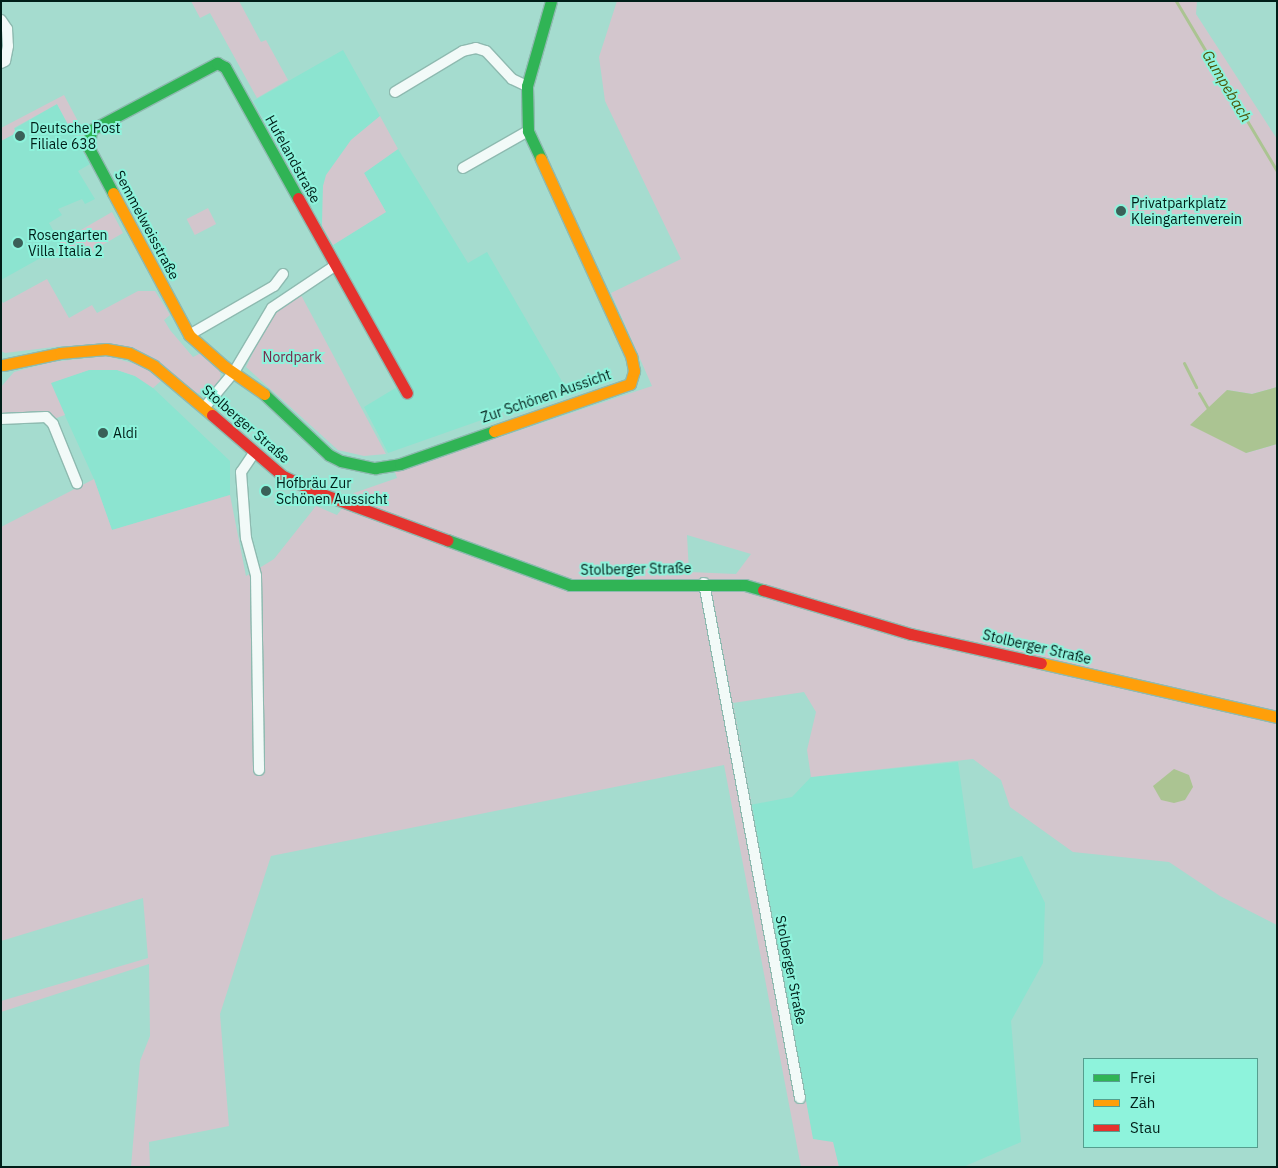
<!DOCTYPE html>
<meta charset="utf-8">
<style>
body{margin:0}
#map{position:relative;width:1278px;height:1168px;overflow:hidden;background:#a5dccf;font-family:"IBM Plex Sans",sans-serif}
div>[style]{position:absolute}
.built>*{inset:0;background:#8ce4d0}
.green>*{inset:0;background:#d3c6cd;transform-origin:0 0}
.water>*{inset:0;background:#abc492}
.stream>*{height:3px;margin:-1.5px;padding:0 1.5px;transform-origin:1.5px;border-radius:1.5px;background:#abc492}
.roads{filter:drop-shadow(1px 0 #8ebab0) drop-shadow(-1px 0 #8ebab0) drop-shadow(0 1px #8ebab0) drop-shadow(0 -1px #8ebab0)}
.street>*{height:10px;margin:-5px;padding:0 5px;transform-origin:5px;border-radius:5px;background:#f2faf8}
.fast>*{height:11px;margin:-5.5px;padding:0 5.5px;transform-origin:5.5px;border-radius:5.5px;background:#30b455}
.slow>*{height:11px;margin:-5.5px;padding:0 5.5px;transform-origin:5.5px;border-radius:5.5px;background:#ff9f0a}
.jam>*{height:11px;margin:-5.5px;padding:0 5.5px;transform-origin:5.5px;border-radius:5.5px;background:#e5322d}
.dots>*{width:14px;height:14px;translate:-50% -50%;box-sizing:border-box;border:2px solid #8ef3dc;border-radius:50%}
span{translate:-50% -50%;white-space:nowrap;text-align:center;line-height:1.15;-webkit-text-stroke:4px #8ef3dc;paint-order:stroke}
.poi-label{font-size:14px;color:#001e18}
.left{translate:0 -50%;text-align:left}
.street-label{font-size:14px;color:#001e18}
.park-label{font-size:14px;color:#78274a}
.water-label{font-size:15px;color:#4c5609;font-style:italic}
.frame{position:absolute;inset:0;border:2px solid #001e18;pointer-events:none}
.legend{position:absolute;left:1083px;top:1058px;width:175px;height:90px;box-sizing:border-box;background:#8ef3dc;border:1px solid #559e8e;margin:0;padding:6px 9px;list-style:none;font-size:15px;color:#001e18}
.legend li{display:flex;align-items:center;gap:10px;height:25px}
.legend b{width:25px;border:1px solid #559e8e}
</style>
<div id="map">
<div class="built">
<div style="clip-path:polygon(343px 50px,380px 116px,351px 140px,323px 186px,322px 226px,253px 101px)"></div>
<div style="clip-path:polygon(57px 104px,90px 164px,78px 171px,95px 199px,85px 204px,82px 199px,58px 209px,62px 215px,49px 223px,62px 246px,1px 280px,1px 141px,16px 133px,14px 129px)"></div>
<div style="clip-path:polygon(398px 149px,468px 263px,487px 252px,567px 390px,388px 453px,364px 407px,407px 381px,333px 245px,386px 212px,364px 173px)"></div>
<div style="clip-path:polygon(89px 370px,117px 370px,135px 376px,153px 388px,230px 461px,230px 495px,112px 530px,94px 479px,50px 383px)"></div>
<div style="clip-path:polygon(958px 762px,973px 869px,1022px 856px,1045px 903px,1043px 963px,1011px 1021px,1021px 1142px,963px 1167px,839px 1167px,833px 1143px,813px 1139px,750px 805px,792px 797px,811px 777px)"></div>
</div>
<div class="green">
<div style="clip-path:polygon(191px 1px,239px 1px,261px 42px,266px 40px,288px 80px,257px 98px,210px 13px,200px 18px)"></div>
<div style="clip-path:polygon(evenodd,617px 1px,1197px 1px,1196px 14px,1277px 139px,1277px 387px,1252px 394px,1227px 390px,1246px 453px,1277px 444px,1277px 925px,1220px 896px,1169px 862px,1073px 852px,1010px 807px,1001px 780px,973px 759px,811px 777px,807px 750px,816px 712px,804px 692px,733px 703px,813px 1139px,833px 1142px,839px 1167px,801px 1167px,724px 765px,271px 856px,220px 1014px,229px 1126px,149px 1142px,150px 1167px,131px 1167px,140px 1061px,150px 1036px,149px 964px,1px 1012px,1px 1001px,148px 958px,143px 898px,1px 941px,1px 527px,94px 479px,112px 530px,230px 495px,246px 576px,274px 559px,316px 506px,337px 515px,354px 493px,397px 478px,395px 472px,652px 386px,611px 293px,681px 259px,605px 101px,599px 57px,617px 1px,687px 535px,751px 554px,736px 574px,689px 572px,687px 535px)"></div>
<div style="clip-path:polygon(64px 95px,81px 127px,72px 132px,57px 104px,14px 128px,16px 133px,1px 141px,1px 128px)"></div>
<div style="clip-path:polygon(380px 116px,398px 149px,364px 173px,386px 212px,333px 245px,322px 226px,323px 186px,326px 175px,351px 140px)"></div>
<div style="left:208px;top:208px;width:18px;height:24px;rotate:63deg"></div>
<div style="clip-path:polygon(112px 212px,123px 233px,80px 258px,72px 251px,59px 248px,62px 246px,60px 242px)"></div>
<div style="clip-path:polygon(47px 279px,69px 318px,92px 305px,97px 313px,138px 291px,155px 291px,170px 315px,164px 320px,170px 330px,193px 357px,203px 352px,220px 371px,221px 381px,214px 391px,197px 393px,144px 353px,110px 345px,62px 346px,5px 353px,1px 351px,1px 300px,3px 303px)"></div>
<div style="clip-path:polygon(301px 295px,386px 454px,364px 456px,338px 450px,246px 367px,272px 314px)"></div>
<div style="clip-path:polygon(107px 356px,142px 366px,162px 380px,153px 388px,135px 376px,117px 370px,89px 370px,51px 383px,65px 415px,51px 420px,1px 416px,1px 387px,14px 372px,52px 362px)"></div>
</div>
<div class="water">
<div style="clip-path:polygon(1277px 387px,1277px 444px,1246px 453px,1190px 425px,1227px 390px,1252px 394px)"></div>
<div style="clip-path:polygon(1174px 769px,1189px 775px,1193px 787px,1185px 800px,1174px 803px,1161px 800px,1153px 786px)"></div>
</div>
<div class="stream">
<div style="left:1176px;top:1px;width:198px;rotate:59.3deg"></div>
<div style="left:1184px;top:363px;width:27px;rotate:63deg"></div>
<div style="left:1199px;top:393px;width:20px;rotate:60deg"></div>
</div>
<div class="roads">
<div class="street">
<div style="left:1px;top:20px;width:11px;rotate:56deg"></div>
<div style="left:7px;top:29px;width:17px;rotate:87deg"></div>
<div style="left:8px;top:46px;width:15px;rotate:101deg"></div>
<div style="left:5px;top:61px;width:4px;rotate:153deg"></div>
<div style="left:395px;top:92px;width:79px;rotate:-31.1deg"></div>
<div style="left:463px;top:51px;width:13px;rotate:-13deg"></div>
<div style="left:476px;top:48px;width:10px;rotate:17deg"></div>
<div style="left:486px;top:51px;width:38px;rotate:47deg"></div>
<div style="left:512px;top:79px;width:17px;rotate:25deg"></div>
<div style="left:463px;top:168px;width:75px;rotate:-29.6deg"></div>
<div style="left:189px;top:335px;width:98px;rotate:-30deg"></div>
<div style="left:274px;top:286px;width:15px;rotate:-53deg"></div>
<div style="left:204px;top:408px;width:47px;rotate:-50.2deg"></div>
<div style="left:234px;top:372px;width:74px;rotate:-59.3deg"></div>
<div style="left:272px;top:308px;width:77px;rotate:-33.9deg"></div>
<div style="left:1px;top:419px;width:45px;rotate:-2.5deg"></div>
<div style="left:46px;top:417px;width:10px;rotate:45deg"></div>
<div style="left:53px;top:424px;width:64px;rotate:67.9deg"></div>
<div style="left:254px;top:453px;width:23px;rotate:124deg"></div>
<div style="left:241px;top:472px;width:66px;rotate:85.7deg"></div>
<div style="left:246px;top:538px;width:39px;rotate:75deg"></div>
<div style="left:256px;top:576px;width:194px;rotate:89.1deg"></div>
<div style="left:704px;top:583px;width:524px;rotate:79.44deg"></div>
</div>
<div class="fast">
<div style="left:541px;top:159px;width:31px;rotate:-115deg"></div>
<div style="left:528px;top:131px;width:45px;rotate:-91.3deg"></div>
<div style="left:527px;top:86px;width:88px;rotate:-74.2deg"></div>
<div style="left:113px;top:193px;width:51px;rotate:-118.1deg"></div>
<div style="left:89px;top:148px;width:18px;rotate:-84deg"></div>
<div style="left:91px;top:130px;width:143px;rotate:-28deg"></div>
<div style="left:217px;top:63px;width:9px;rotate:27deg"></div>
<div style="left:225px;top:67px;width:150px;rotate:60.9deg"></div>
<div style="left:264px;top:394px;width:89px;rotate:43.2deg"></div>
<div style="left:329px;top:455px;width:13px;rotate:27deg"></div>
<div style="left:341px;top:461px;width:35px;rotate:12deg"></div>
<div style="left:375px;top:468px;width:25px;rotate:-9deg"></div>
<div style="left:400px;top:464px;width:100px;rotate:-19.3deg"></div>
<div style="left:447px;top:540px;width:131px;rotate:20.1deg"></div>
<div style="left:570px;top:585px;width:175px"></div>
<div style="left:745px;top:585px;width:19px;rotate:16deg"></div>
</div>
<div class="slow">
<div style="left:113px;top:193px;width:161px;rotate:61.8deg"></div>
<div style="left:189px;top:335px;width:47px;rotate:41.5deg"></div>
<div style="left:224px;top:366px;width:49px;rotate:35deg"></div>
<div style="left:3px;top:365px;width:58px;rotate:-11.9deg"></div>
<div style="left:60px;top:353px;width:46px;rotate:-5deg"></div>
<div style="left:106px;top:349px;width:23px;rotate:10deg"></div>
<div style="left:129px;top:353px;width:28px;rotate:27deg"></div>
<div style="left:154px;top:366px;width:76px;rotate:40.2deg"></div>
<div style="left:494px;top:431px;width:144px;rotate:-19.1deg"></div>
<div style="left:630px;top:384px;width:14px;rotate:-73deg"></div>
<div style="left:634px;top:371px;width:15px;rotate:-101deg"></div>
<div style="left:631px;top:356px;width:217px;rotate:-114.6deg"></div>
<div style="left:1041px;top:663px;width:242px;rotate:12.9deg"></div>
</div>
<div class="jam">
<div style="left:298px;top:198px;width:223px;rotate:60.8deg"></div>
<div style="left:212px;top:415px;width:94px;rotate:40.7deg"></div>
<div style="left:283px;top:476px;width:38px;rotate:25deg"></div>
<div style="left:317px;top:492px;width:139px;rotate:20.3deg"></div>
<div style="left:763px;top:590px;width:154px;rotate:16.6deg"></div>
<div style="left:911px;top:634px;width:133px;rotate:12.6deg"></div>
</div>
</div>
<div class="dots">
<div style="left:20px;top:136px;background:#3a6058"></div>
<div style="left:1121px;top:211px;background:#3a6058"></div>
<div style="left:18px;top:243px;background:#3a6058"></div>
<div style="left:103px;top:433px;background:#3a6058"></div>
<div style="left:266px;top:491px;background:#3a6058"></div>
</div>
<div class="poi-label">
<span class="left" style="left:30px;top:136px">Deutsche Post<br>Filiale 638</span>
<span class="left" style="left:1131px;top:211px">Privatparkplatz<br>Kleingartenverein</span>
<span class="left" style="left:28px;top:243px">Rosengarten<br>Villa Italia 2</span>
<span class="left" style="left:113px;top:433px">Aldi</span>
<span class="left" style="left:276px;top:491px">Hofbräu Zur<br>Schönen Aussicht</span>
</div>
<div class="street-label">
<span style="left:293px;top:159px;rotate:61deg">Hufelandstraße</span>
<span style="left:147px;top:225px;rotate:62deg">Semmelweisstraße</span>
<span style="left:546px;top:396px;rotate:-19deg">Zur Schönen Aussicht</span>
<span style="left:246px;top:424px;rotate:41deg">Stolberger Straße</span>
<span style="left:636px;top:569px;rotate:-1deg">Stolberger Straße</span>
<span style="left:1037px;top:647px;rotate:13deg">Stolberger Straße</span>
<span style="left:791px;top:970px;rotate:79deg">Stolberger Straße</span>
</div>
<div class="park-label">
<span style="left:292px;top:357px">Nordpark</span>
</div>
<div class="water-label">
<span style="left:1227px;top:86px;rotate:59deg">Gumpebach</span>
</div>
<div class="frame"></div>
<ul class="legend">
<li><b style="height:6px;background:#30b455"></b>Frei</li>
<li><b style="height:6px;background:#ff9f0a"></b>Zäh</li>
<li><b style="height:6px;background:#e5322d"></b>Stau</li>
</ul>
</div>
